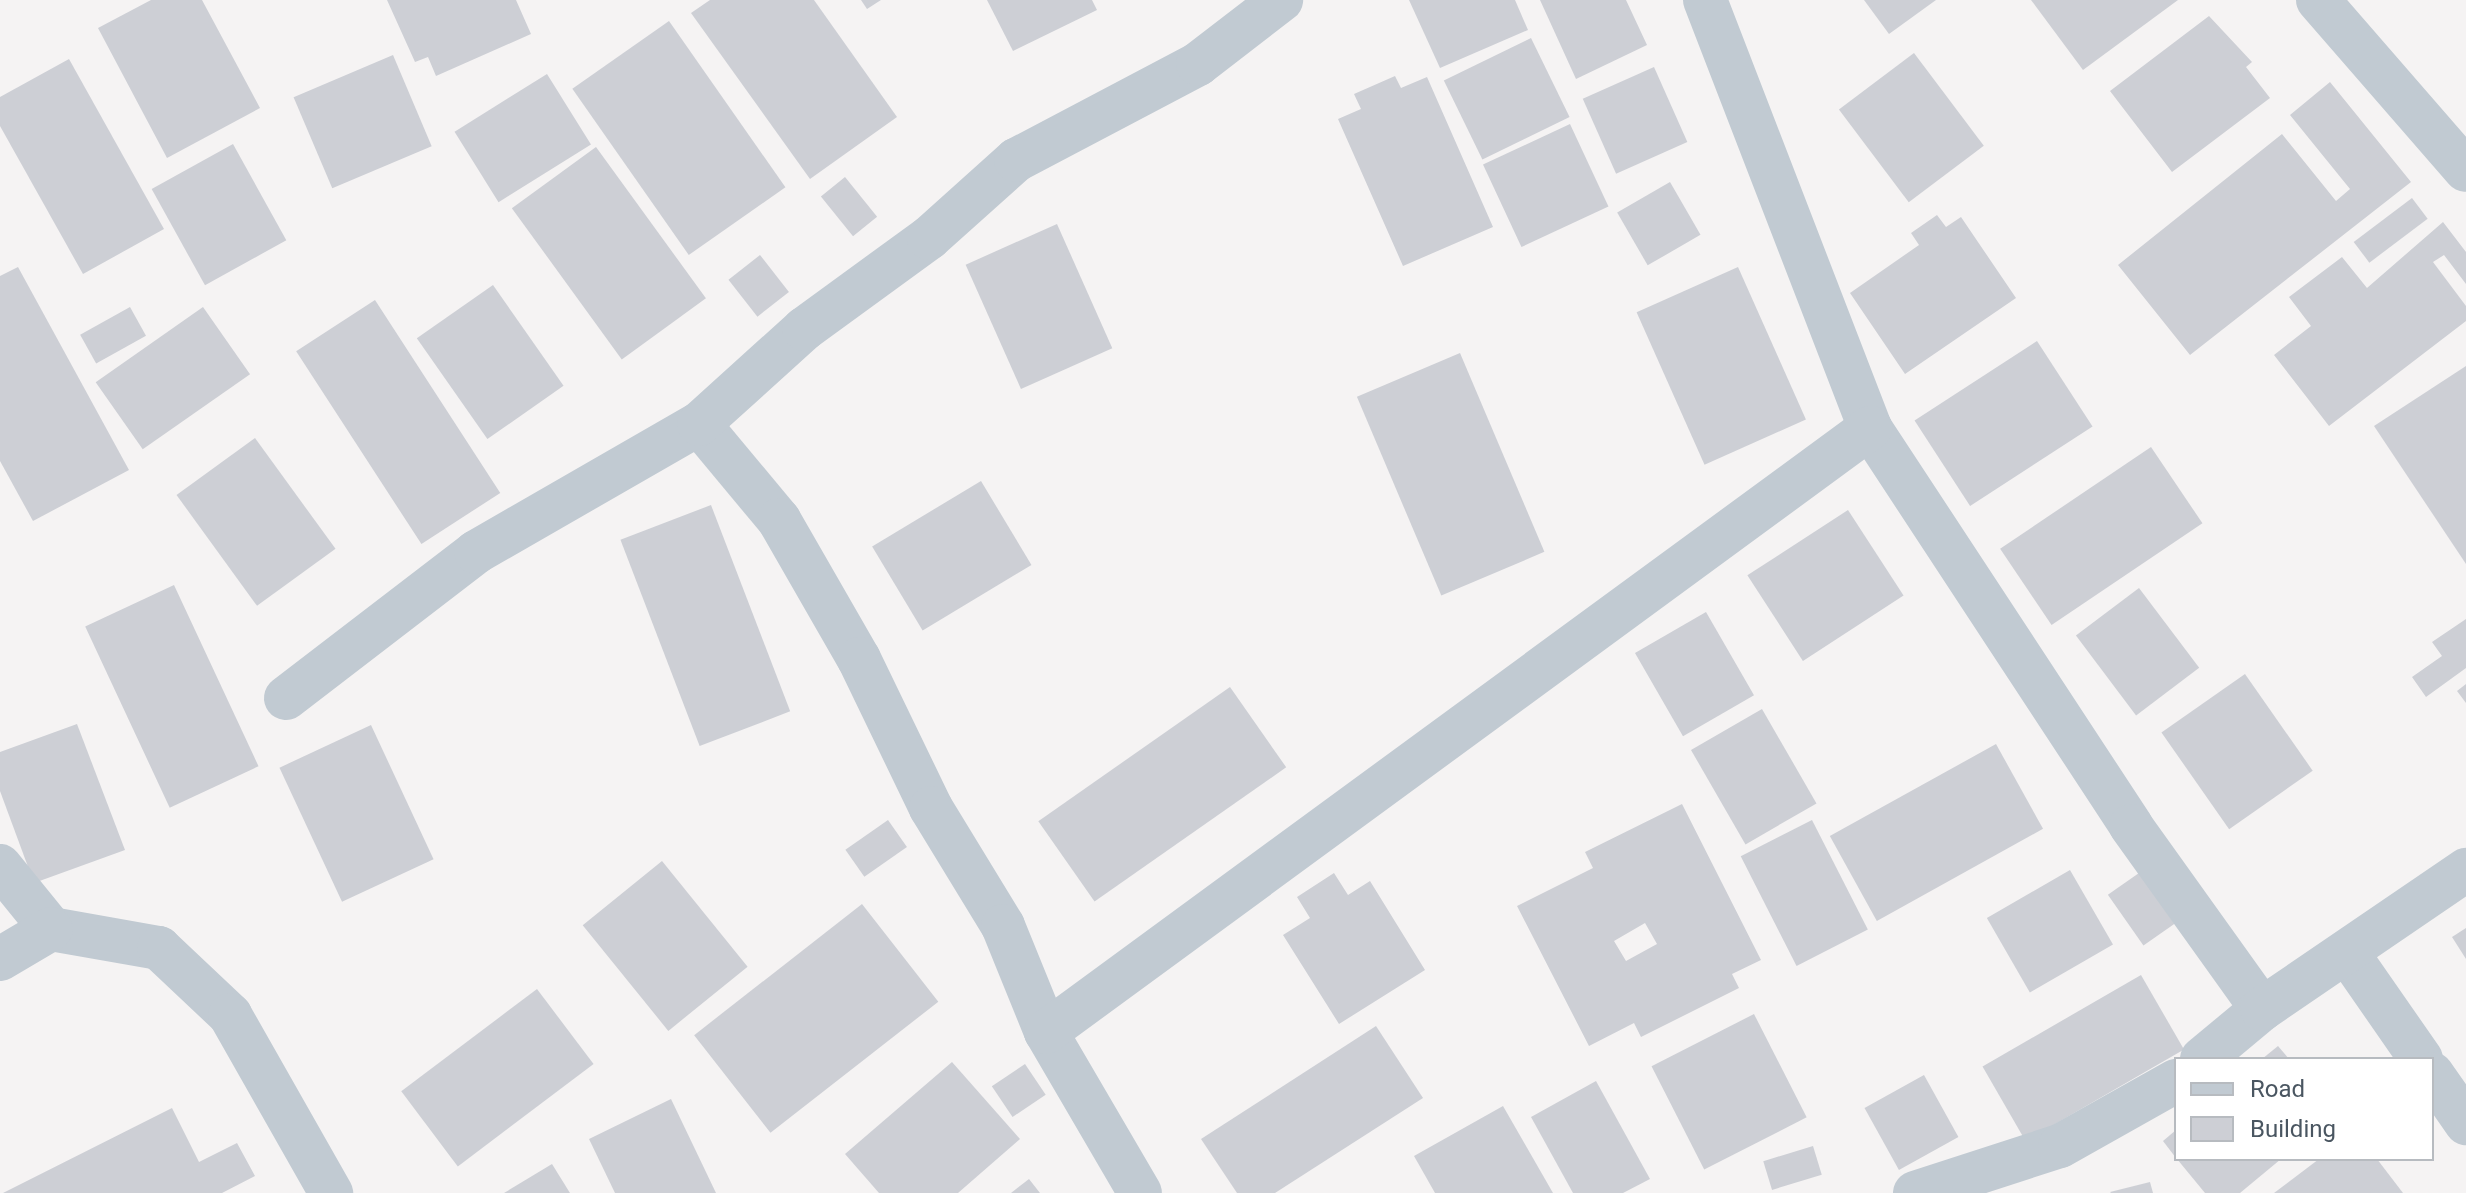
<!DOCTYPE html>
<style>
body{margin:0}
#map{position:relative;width:2466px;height:1193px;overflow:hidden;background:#f5f3f3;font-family:Roboto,sans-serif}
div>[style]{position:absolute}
.building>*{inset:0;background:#cdcfd5;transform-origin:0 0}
.minor>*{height:44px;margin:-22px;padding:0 22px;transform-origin:22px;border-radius:22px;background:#c1cad2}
span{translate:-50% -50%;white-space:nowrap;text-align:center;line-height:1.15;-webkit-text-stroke:8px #fff;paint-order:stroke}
.legend{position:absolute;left:2174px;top:1057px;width:260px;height:104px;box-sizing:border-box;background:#fff;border:2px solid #b7bbc0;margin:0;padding:10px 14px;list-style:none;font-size:24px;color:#4a5661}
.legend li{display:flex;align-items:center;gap:16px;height:40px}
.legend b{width:40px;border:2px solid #b7bbc0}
</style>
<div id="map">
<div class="building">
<div style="clip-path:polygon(151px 0,202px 0,260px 108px,167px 158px,98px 28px)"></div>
<div style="clip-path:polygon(387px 0,516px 0,531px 34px,436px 76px,428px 57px,415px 62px)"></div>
<div style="clip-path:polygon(710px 0,814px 0,897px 117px,810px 179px,691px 13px)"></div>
<div style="clip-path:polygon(861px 0,881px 0,867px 9px)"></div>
<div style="clip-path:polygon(987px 0,1092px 0,1097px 10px,1013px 51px)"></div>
<div style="clip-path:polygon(1409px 0,1515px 0,1528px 30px,1440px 68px)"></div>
<div style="clip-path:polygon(1540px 0,1626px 0,1647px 45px,1576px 79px)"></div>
<div style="clip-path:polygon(1864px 0,1936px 0,1889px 34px)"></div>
<div style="clip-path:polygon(2031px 0,2178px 0,2083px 70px)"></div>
<div style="clip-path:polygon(2209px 16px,2252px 62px,2246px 67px,2270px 98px,2172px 172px,2110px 91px)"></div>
<div style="left:669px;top:21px;width:203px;height:118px;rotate:55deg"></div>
<div style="left:1531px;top:38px;width:88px;height:97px;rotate:64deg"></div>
<div style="left:1914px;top:53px;width:116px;height:94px;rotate:53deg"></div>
<div style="left:393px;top:55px;width:99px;height:108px;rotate:67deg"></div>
<div style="clip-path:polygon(69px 59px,164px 229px,83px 274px,0 126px,0 97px)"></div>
<div style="left:1654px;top:67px;width:82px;height:78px;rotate:66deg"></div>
<div style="left:547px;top:74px;width:83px;height:109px;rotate:58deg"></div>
<div style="clip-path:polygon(1395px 76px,1401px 88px,1427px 77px,1493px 227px,1403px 266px,1338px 119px,1361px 109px,1354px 94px)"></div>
<div style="clip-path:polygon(2330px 82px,2411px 182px,2190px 355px,2118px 265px,2282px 134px,2336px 201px,2350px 189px,2290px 115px)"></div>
<div style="left:1570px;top:124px;width:91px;height:96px;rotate:65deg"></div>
<div style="left:233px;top:144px;width:110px;height:93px;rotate:61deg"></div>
<div style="left:596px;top:147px;width:187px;height:104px;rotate:54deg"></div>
<div style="left:845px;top:177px;width:51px;height:31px;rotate:51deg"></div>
<div style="left:1670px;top:182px;width:61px;height:61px;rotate:60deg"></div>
<div style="left:2412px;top:198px;width:26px;height:73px;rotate:53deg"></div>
<div style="clip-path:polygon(1937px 215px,1946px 227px,1961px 217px,2016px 298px,1905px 374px,1850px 293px,1919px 245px,1911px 233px)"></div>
<div style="clip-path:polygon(2443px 222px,2466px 252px,2466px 284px,2444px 255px,2433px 262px,2466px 306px,2466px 321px,2329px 426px,2274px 355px,2311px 326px,2289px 297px,2342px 257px,2367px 288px)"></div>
<div style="left:1057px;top:224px;width:136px;height:100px;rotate:66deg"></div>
<div style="left:760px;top:255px;width:47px;height:40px;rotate:52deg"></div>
<div style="clip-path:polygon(18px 267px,129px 470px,33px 521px,0 461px,0 276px)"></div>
<div style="left:1738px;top:267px;width:167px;height:111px;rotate:66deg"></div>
<div style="left:493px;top:285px;width:123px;height:93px;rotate:55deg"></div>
<div style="left:375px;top:300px;width:230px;height:94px;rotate:57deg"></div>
<div style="left:130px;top:307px;width:33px;height:57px;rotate:61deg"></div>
<div style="left:203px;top:307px;width:82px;height:131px;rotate:55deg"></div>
<div style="left:2037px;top:341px;width:102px;height:146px;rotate:57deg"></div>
<div style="left:1460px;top:353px;width:216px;height:112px;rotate:67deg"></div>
<div style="clip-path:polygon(2466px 366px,2466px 564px,2374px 426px)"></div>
<div style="left:255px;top:438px;width:137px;height:97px;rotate:54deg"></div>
<div style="left:2151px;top:447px;width:92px;height:182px;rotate:56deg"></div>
<div style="left:981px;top:481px;width:98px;height:127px;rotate:59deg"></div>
<div style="left:711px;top:505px;width:221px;height:97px;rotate:69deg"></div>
<div style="left:1848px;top:510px;width:102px;height:120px;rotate:57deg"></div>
<div style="left:174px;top:585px;width:200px;height:98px;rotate:65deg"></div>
<div style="left:2139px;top:588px;width:100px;height:79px;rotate:53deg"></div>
<div style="left:1706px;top:612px;width:96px;height:82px;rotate:60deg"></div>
<div style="clip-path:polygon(2466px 619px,2466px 668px,2426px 697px,2412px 677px,2442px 656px,2432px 642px)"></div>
<div style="left:2245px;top:674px;width:118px;height:102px;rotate:55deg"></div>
<div style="clip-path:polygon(2466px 684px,2466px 703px,2457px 691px)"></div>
<div style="left:1230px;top:687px;width:98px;height:234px;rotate:55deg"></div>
<div style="left:1762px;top:709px;width:109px;height:82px;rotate:60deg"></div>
<div style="clip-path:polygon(77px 724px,125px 850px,34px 883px,0 791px,0 752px)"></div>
<div style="left:371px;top:725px;width:148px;height:101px;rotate:65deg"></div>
<div style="left:1996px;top:744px;width:97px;height:190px;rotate:61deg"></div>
<div style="clip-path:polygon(evenodd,1682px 804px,1761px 960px,1732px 974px,1739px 988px,1641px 1037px,1634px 1023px,1589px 1046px,1517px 906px,1593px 868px,1585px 852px,1682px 804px,1645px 923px,1657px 944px,1626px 961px,1614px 941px,1645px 923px)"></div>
<div style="left:888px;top:820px;width:33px;height:52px;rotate:55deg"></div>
<div style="left:1812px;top:820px;width:123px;height:80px;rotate:63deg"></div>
<div style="left:662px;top:861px;width:136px;height:102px;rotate:51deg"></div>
<div style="left:2070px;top:870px;width:86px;height:96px;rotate:60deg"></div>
<div style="clip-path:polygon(1334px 873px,1348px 895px,1370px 881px,1425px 970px,1339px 1024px,1283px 935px,1310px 918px,1297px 897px)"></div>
<div style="left:2139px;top:873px;width:62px;height:38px;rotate:55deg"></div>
<div style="left:862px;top:904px;width:124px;height:213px;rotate:52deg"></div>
<div style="clip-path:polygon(2466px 928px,2466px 959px,2452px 937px)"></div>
<div style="left:2141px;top:975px;width:86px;height:183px;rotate:60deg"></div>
<div style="left:537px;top:989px;width:94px;height:170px;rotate:53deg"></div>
<div style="left:1754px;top:1014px;width:116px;height:115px;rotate:63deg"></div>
<div style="clip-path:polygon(1376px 1026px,1423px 1098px,1275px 1193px,1237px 1193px,1201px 1139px)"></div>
<div style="clip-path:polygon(2278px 1046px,2289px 1059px,2262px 1059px)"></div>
<div style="clip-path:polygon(952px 1062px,1020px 1139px,958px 1193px,879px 1193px,845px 1154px)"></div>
<div style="left:1025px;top:1064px;width:37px;height:40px;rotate:56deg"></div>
<div style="left:1924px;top:1075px;width:71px;height:68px;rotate:61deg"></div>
<div style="clip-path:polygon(1596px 1081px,1650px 1179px,1623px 1193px,1573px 1193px,1531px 1117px)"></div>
<div style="clip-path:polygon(671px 1099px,716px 1193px,615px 1193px,589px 1139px)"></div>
<div style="clip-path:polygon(1503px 1106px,1553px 1193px,1435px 1193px,1414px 1156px)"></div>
<div style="clip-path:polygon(172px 1108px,199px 1162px,237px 1143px,255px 1176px,222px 1193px,3px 1193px)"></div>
<div style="clip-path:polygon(2176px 1130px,2176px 1158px,2163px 1141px)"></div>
<div style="left:1813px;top:1146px;width:30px;height:52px;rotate:73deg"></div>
<div style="clip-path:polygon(2177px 1159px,2281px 1159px,2240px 1193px,2205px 1193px)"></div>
<div style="clip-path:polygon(2319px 1159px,2377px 1159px,2403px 1193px,2274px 1193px)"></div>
<div style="clip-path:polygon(552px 1164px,570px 1193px,504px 1193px)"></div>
<div style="clip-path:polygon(1029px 1179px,1040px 1193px,1011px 1193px)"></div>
<div style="clip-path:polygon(2150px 1182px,2153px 1193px,2111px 1193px,2110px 1192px)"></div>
</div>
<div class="minor">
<div style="left:1705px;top:0;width:459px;rotate:68.9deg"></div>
<div style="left:1870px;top:428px;width:476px;rotate:56.7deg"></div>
<div style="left:2131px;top:826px;width:225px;rotate:54.4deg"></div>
<div style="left:2318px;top:0;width:225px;rotate:49deg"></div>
<div style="left:699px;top:424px;width:125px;rotate:50.2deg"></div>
<div style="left:779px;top:520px;width:160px;rotate:60.1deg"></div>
<div style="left:859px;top:659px;width:165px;rotate:64.2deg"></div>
<div style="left:931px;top:808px;width:138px;rotate:58.6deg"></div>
<div style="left:1003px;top:926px;width:114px;rotate:67.9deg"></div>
<div style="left:1046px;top:1032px;width:186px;rotate:59.7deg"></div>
<div style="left:286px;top:698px;width:240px;rotate:-37.5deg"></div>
<div style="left:476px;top:552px;width:257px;rotate:-29.9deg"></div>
<div style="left:699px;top:424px;width:142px;rotate:-42.1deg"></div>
<div style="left:804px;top:329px;width:155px;rotate:-36.1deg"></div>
<div style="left:929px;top:238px;width:117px;rotate:-41.9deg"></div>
<div style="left:1016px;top:160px;width:206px;rotate:-27.8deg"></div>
<div style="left:1198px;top:64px;width:105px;rotate:-37.6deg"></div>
<div style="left:0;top:866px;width:81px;rotate:51deg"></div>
<div style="left:51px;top:929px;width:110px;rotate:10deg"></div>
<div style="left:159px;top:948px;width:98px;rotate:43.3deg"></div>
<div style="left:230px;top:1015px;width:205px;rotate:60.4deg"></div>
<div style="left:2348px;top:954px;width:128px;rotate:55.2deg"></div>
<div style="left:0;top:959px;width:59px;rotate:-30.5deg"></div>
<div style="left:1046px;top:1032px;width:1022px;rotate:-36.24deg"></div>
<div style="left:2202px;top:1059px;width:78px;rotate:-39.8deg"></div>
<div style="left:2262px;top:1009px;width:247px;rotate:-34.3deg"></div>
<div style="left:2432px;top:1074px;width:60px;rotate:55.2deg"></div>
<div style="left:1915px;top:1193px;width:152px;rotate:-18deg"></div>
<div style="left:2060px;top:1146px;width:133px;rotate:-29.3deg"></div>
</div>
<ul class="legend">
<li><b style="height:10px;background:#c1cad2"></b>Road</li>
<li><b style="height:22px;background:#cdcfd5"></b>Building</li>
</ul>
</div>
